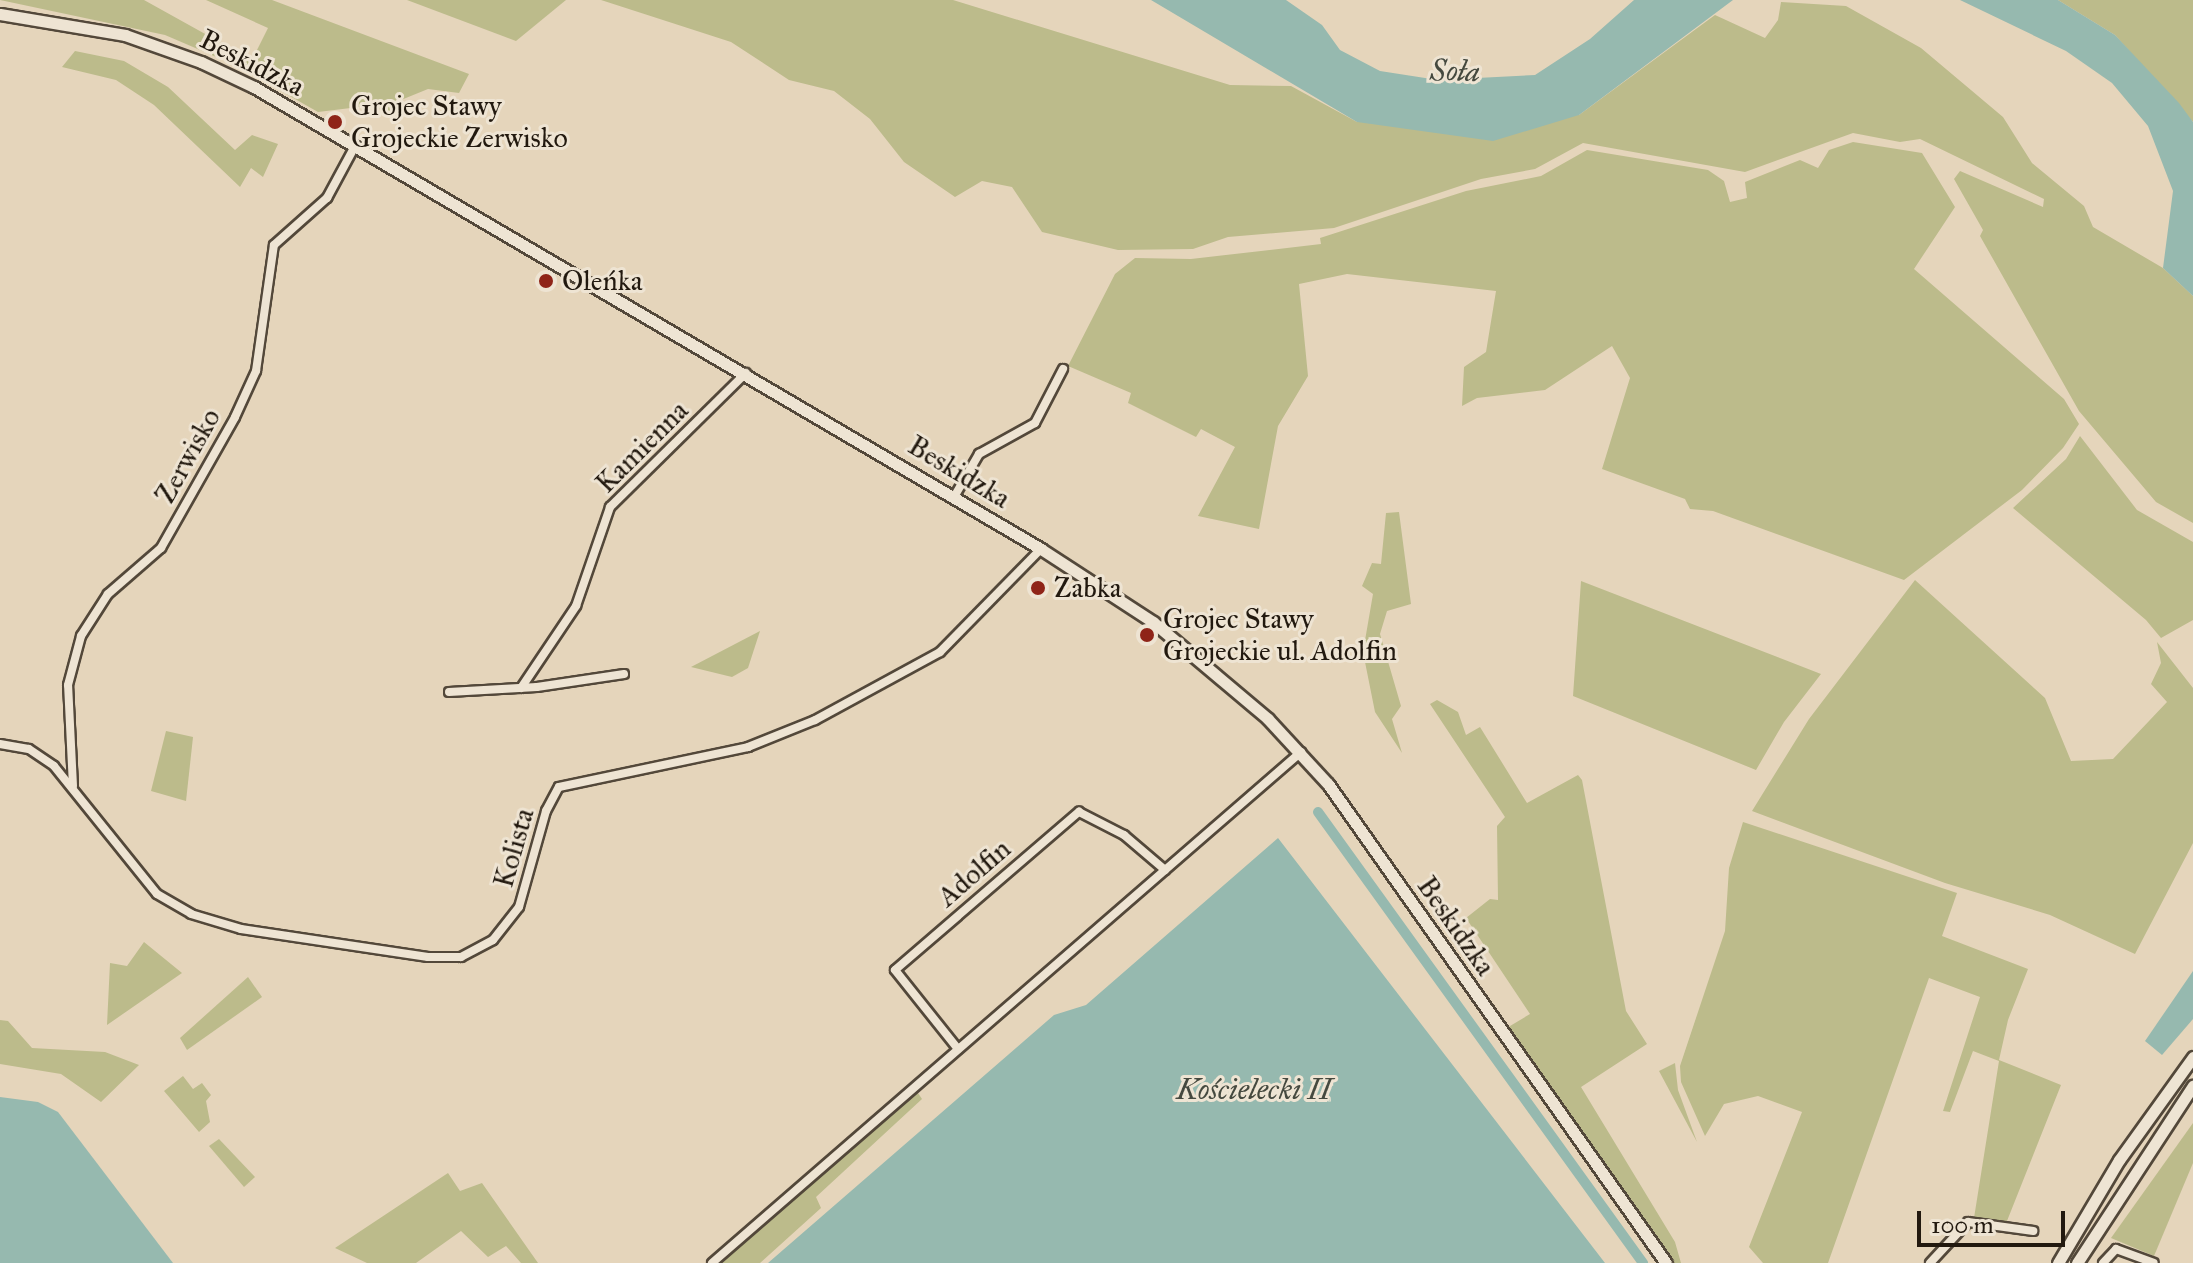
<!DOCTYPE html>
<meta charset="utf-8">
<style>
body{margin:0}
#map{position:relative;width:2193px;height:1263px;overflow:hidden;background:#e5d5bb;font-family:"IM FELL Great Primer",serif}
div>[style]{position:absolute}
.green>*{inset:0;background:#bcbb8b}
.water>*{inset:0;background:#96b9af}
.canal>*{height:10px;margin:-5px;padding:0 5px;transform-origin:5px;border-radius:5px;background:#96b9af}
.roads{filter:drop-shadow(2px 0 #53483a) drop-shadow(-2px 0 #53483a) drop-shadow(0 2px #53483a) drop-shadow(0 -2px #53483a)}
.minor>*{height:8px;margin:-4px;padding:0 4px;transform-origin:4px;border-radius:4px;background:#eee4d3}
.secondary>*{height:11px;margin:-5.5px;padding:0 5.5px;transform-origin:5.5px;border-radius:5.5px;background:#eee4d3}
.dots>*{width:22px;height:22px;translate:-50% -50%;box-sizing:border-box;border:4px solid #eee4d3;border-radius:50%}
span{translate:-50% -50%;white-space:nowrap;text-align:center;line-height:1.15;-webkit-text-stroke:6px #eee4d3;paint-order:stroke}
.street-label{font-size:28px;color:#22190f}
.poi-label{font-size:28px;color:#22190f}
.left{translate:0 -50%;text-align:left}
.water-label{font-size:30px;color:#45493f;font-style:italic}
.scale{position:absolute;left:1917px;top:1211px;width:148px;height:36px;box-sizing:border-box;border:4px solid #22190f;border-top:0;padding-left:10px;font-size:24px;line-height:28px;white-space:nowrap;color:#22190f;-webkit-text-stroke:6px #eee4d3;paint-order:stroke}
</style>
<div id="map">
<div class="green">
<div style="clip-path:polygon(0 0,144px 0,252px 60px,268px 28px,206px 0,272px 0,469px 74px,459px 93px,428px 89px,401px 100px,396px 114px,367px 106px,318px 112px,235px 65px,165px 35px)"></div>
<div style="clip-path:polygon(407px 0,566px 0,516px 41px)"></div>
<div style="clip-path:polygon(601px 0,953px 0,1230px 85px,1291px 86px,1357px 122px,1579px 115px,1715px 15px,1765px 38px,1778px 20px,1781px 2px,1846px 6px,1921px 48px,2003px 117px,2032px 163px,2084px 206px,2093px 227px,2163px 268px,2193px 296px,2193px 523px,2156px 502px,2079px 411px,1980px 236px,1983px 230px,1954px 179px,1960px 171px,2043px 207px,2044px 199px,1920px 139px,1900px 142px,1853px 133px,1745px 172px,1583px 143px,1535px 169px,1481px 179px,1334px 228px,1228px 237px,1193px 249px,1118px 250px,1042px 232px,1012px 187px,982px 181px,955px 197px,904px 162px,870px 119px,834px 91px,789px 80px,731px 42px)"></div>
<div style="clip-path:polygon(2058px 0,2193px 0,2193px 122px,2115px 35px)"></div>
<div style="clip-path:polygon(75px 51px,124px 61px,168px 87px,235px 150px,252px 135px,278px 144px,263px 177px,251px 168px,240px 187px,154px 105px,116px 80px,62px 67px)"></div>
<div style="clip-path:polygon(1853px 142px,1922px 153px,1955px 207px,1914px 269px,2064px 399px,2079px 424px,2063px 448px,2022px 490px,1904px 580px,1713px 511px,1690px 509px,1685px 499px,1602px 469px,1630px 378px,1612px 346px,1545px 390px,1477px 398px,1462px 406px,1464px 367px,1486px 352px,1496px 291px,1347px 274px,1299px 284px,1308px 376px,1278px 426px,1259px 529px,1198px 516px,1235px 447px,1201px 429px,1196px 437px,1128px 403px,1131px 393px,1068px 366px,1115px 274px,1135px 258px,1191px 259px,1321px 244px,1320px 238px,1466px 191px,1541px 176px,1587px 150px,1708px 170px,1724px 181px,1730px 202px,1747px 198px,1745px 182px,1800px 160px,1818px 168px,1829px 150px)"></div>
<div style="clip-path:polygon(2080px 436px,2137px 510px,2193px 542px,2193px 620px,2161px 638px,2146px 620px,2013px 508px,2066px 459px)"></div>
<div style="clip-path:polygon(1399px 512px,1411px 604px,1387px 611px,1380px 634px,1401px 706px,1392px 719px,1402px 753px,1375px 712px,1363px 652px,1373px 594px,1362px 586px,1372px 563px,1381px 564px,1386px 513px)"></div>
<div style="clip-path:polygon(1915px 580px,2045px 698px,2071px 761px,2113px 759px,2167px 702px,2151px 684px,2161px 663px,2157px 642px,2193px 688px,2193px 843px,2135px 954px,2050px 915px,1945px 883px,1752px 811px,1809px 719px)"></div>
<div style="clip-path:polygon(1581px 581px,1821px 674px,1784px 722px,1756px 770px,1573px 696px)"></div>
<div style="clip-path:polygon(760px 631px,748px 668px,732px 677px,691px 667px)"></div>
<div style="clip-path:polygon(1437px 700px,1458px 712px,1466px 735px,1480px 727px,1527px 803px,1578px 775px,1582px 780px,1626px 1011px,1647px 1044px,1581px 1087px,1675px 1242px,1681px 1263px,1671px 1263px,1505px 1029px,1530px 1014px,1466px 918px,1490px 899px,1498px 900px,1497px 826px,1505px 817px,1430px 704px)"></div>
<div style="clip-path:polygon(166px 731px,193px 737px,186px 801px,151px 791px)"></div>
<div style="clip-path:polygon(1743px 822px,1957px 893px,1942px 936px,2028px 969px,2008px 1020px,1999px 1060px,2061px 1085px,2005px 1226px,1974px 1218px,1999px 1061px,1973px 1051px,1950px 1112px,1943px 1111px,1980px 997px,1929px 978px,1828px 1263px,1763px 1263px,1749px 1247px,1802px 1112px,1758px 1096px,1724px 1104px,1705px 1136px,1681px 1082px,1680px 1066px,1725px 931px,1729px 868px)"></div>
<div style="clip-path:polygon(144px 942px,182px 973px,107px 1025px,110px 963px,127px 966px)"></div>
<div style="clip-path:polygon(248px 977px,262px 997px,187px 1050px,180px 1038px)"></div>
<div style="clip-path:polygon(0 1020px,8px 1021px,32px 1048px,105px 1052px,139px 1065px,101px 1102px,61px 1074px,0 1064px)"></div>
<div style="clip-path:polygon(1675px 1063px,1678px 1090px,1697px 1142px,1659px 1071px)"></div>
<div style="clip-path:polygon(183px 1076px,193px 1089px,202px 1083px,211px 1095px,206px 1101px,210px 1122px,199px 1132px,164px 1091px)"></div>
<div style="clip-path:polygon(916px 1090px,922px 1099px,816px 1197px,821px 1208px,760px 1263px,716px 1263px)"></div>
<div style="clip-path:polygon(2193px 1123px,2193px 1163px,2154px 1256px,2111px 1238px)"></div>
<div style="clip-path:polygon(219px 1139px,255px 1177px,244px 1187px,209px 1146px)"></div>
<div style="clip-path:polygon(448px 1173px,460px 1191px,482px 1183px,538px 1263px,521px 1263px,506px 1246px,488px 1257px,461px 1231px,416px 1263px,367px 1263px,335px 1248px)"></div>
</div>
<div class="water">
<div style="clip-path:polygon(1151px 0,1286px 0,1322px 25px,1340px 50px,1380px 71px,1438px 80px,1535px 75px,1590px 39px,1634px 0,1733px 0,1579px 115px,1493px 141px,1357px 122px)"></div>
<div style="clip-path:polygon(1960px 0,2058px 0,2115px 35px,2179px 103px,2193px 122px,2193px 296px,2163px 268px,2173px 191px,2148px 126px,2112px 83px,2066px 51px)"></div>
<div style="clip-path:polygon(1278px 838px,1605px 1263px,768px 1263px,1054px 1015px,1086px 1005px)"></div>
<div style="clip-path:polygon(2193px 971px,2193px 1019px,2162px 1055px,2145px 1041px)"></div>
<div style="clip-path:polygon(0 1097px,38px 1102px,58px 1112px,173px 1263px,0 1263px)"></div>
</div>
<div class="canal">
<div style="left:1318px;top:812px;width:556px;rotate:54.22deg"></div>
</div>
<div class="roads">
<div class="minor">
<div style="left:954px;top:497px;width:50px;rotate:-59.8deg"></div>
<div style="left:979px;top:454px;width:64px;rotate:-29deg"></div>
<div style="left:1035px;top:423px;width:61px;rotate:-62.6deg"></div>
<div style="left:521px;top:688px;width:99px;rotate:-56.1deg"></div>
<div style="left:576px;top:606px;width:105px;rotate:-71deg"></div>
<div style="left:610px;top:507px;width:191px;rotate:-44.6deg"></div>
<div style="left:449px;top:692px;width:88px;rotate:-3.3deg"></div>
<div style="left:537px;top:687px;width:88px;rotate:-8.5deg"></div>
<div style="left:0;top:744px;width:29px;rotate:10deg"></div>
<div style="left:29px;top:749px;width:30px;rotate:34deg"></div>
<div style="left:54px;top:766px;width:164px;rotate:51.2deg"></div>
<div style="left:157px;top:894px;width:39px;rotate:30deg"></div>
<div style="left:191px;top:914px;width:52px;rotate:16.7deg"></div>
<div style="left:241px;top:929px;width:189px;rotate:8.5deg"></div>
<div style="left:428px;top:957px;width:33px"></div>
<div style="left:461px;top:957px;width:36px;rotate:-28deg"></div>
<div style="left:493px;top:940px;width:42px;rotate:-51.8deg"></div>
<div style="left:519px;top:907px;width:100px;rotate:-74.3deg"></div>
<div style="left:546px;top:811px;width:27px;rotate:-62deg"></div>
<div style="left:559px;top:787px;width:193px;rotate:-11.9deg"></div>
<div style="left:748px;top:747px;width:72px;rotate:-21.9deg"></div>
<div style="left:815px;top:720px;width:142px;rotate:-28.5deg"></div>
<div style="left:940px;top:652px;width:144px;rotate:-45.6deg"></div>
<div style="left:73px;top:786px;width:101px;rotate:-92.8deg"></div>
<div style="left:68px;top:685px;width:51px;rotate:-75.1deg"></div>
<div style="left:81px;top:636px;width:50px;rotate:-57.3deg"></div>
<div style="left:108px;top:594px;width:70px;rotate:-41deg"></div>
<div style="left:161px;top:548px;width:150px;rotate:-60.5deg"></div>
<div style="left:235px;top:417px;width:51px;rotate:-65.5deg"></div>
<div style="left:256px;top:371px;width:127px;rotate:-81.9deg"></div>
<div style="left:274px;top:245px;width:71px;rotate:-41.6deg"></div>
<div style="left:327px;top:198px;width:59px;rotate:-61.7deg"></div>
<div style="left:958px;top:1049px;width:101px;rotate:-128.6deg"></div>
<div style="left:895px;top:970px;width:243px;rotate:-40.7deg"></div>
<div style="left:1079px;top:812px;width:51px;rotate:27.1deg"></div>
<div style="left:1124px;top:835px;width:54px;rotate:40.5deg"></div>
<div style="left:712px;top:1263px;width:780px;rotate:-40.94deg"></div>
<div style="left:1930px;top:1263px;width:56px;rotate:-47.2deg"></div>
<div style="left:1968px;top:1222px;width:66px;rotate:7.9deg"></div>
<div style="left:2103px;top:1263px;width:19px;rotate:-47deg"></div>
<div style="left:2116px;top:1249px;width:40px;rotate:20.2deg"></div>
</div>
<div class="secondary">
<div style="left:0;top:14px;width:127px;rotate:9.5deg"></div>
<div style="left:125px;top:35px;width:81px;rotate:19.6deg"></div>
<div style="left:201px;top:62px;width:59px;rotate:25.3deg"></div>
<div style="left:254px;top:87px;width:913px;rotate:30.41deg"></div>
<div style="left:1041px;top:549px;width:134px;rotate:33.1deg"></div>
<div style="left:1153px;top:622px;width:150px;rotate:40.1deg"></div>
<div style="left:1268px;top:719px;width:88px;rotate:47.3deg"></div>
<div style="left:1328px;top:784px;width:586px;rotate:54.79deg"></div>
<div style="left:2058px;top:1263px;width:120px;rotate:-59.4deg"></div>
<div style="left:2119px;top:1160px;width:127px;rotate:-54.3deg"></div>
<div style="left:2077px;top:1263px;width:212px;rotate:-56.8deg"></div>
</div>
</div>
<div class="dots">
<div style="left:335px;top:122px;background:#8f2418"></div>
<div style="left:546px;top:281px;background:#8f2418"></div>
<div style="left:1038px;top:588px;background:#8f2418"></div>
<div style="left:1147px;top:635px;background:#8f2418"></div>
</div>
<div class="street-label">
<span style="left:252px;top:63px;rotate:27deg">Beskidzka</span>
<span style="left:642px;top:447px;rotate:-45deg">Kamienna</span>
<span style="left:188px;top:456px;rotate:-61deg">Zerwisko</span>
<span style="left:959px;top:472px;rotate:31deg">Beskidzka</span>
<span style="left:514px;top:848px;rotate:-74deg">Kolista</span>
<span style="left:974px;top:873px;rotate:-41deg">Adolfin</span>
<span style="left:1456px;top:926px;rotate:55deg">Beskidzka</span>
</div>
<div class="poi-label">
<span class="left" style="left:351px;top:122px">Grojec Stawy<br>Grojeckie Zerwisko</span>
<span class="left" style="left:562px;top:281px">Oleńka</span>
<span class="left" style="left:1054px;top:588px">Zabka</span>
<span class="left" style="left:1163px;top:635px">Grojec Stawy<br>Grojeckie ul. Adolfin</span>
</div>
<div class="water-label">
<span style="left:1455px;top:71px;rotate:1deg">Soła</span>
<span style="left:1254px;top:1089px">Kościelecki II</span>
</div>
<div class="scale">100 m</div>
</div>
